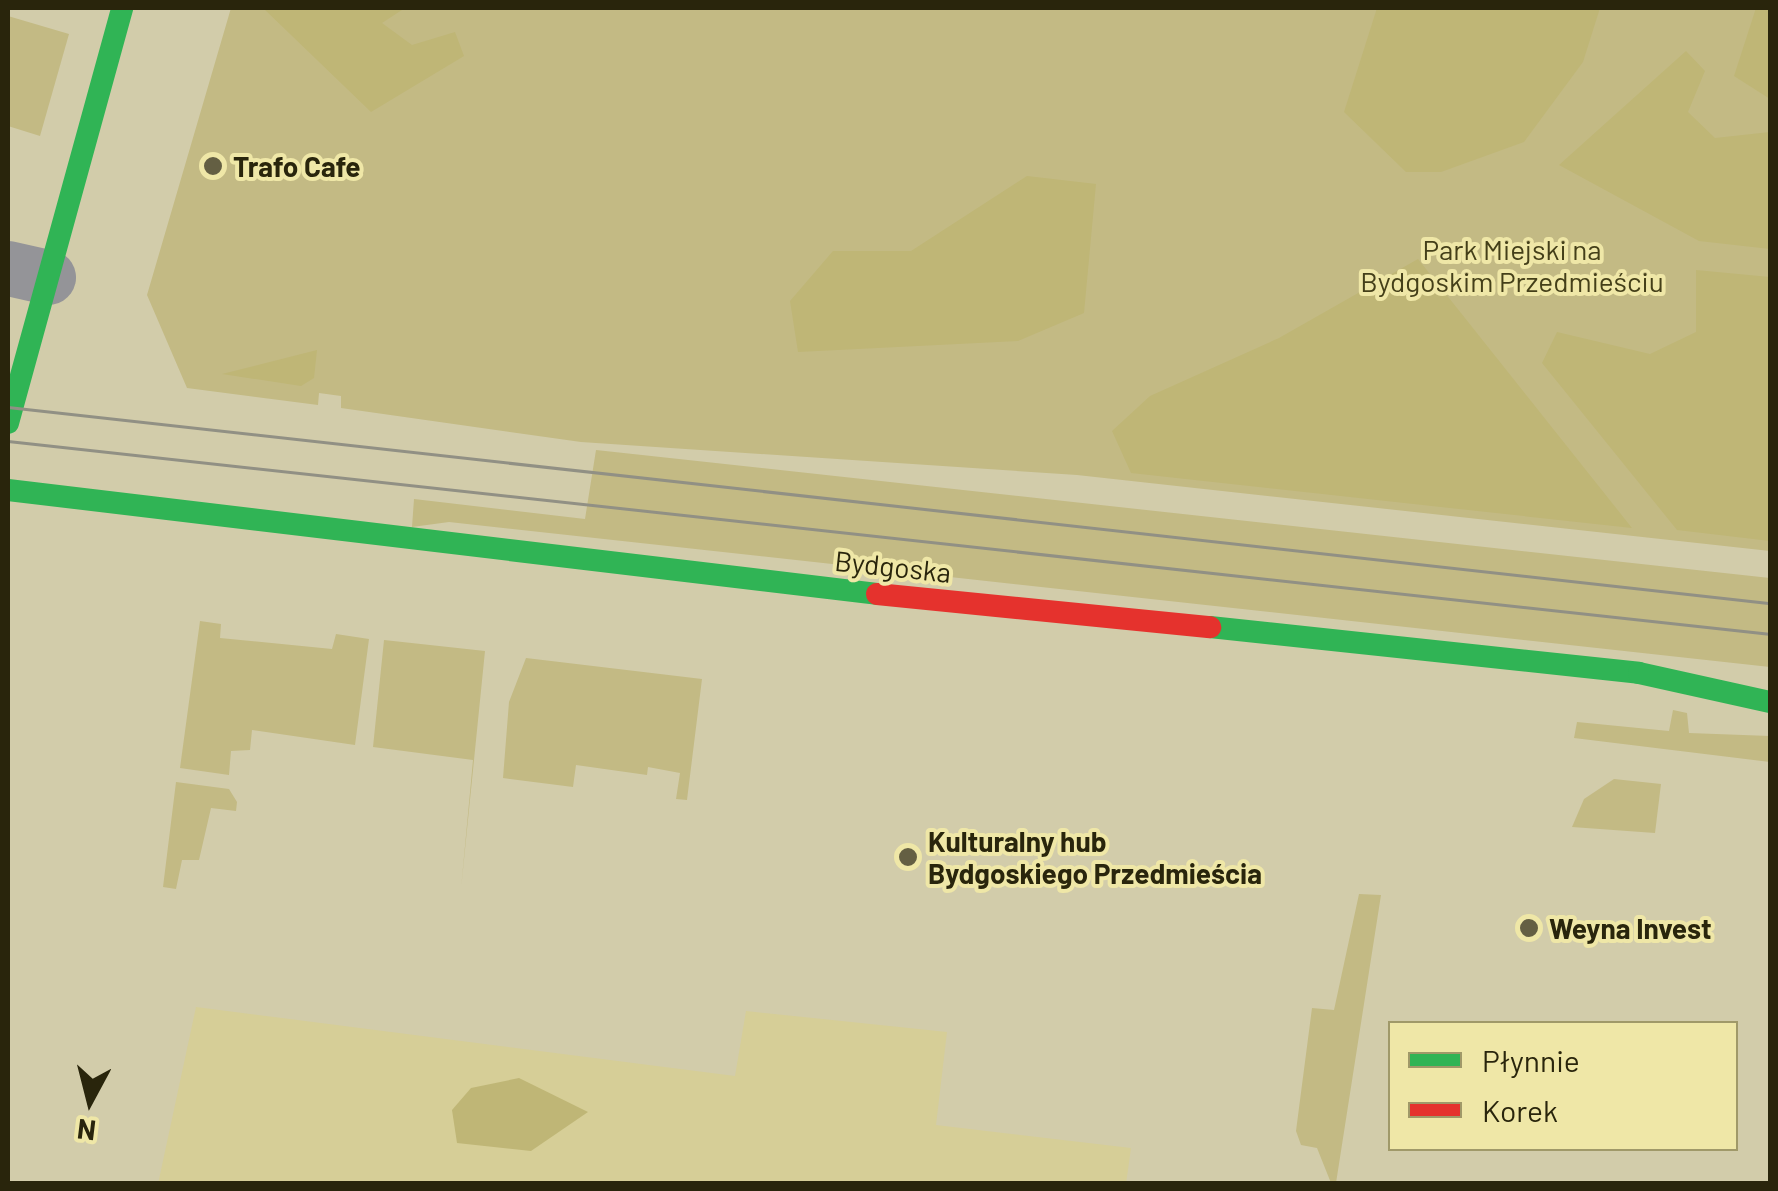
<!DOCTYPE html>
<meta charset="utf-8">
<style>
body{margin:0}
#map{position:relative;width:1778px;height:1191px;overflow:hidden;background:#d2ccaa;font-family:Barlow,sans-serif}
div>[style]{position:absolute}
.built>*{inset:0;background:#d6ce97}
.green>*{inset:0;background:#c3ba84}
.forest>*{inset:0;background:#bfb676}
.street>*{height:55px;margin:-27.5px;padding:0 27.5px;transform-origin:27.5px;border-radius:27.5px;background:#949498}
.fast>*{height:22px;margin:-11px;padding:0 11px;transform-origin:11px;border-radius:11px;background:#30b455}
.jam>*{height:22px;margin:-11px;padding:0 11px;transform-origin:11px;border-radius:11px;background:#e5322d}
.tram>*{height:2.5px;margin:-1.25px;padding:0 1.25px;transform-origin:1.25px;border-radius:1.25px;background:#919084}
.dots>*{width:28px;height:28px;translate:-50% -50%;box-sizing:border-box;border:5px solid #efe7a7;border-radius:50%}
span{translate:-50% -50%;white-space:nowrap;text-align:center;line-height:1.15;-webkit-text-stroke:8px #efe7a7;paint-order:stroke}
.poi-label{font-size:28px;color:#29250c;font-weight:700}
.left{translate:0 -50%;text-align:left}
.park-label{font-size:28px;color:#443f19}
.street-label{font-size:28px;color:#29250c}
.frame{position:absolute;inset:0;border:10px solid #29250c;pointer-events:none}
.legend{position:absolute;left:1388px;top:1021px;width:350px;height:130px;box-sizing:border-box;background:#efe7a7;border:2px solid #a09969;margin:0;padding:12px 18px;list-style:none;font-size:30px;color:#29250c}
.legend li{display:flex;align-items:center;gap:20px;height:50px}
.legend b{width:50px;border:2px solid #a09969}
.north{position:absolute;left:40px;top:1051px;width:100px;height:100px;-webkit-text-stroke:8px #efe7a7;paint-order:stroke;rotate:187deg;font-size:28px;font-weight:700;line-height:40px;text-align:center;color:#29250c}
.north::after{content:'';display:block;margin:auto;width:35px;height:45px;background:#29250c;clip-path:polygon(50% 0,100% 100%,50% 72%,0 100%)}
</style>
<div id="map">
<div class="built">
<div style="clip-path:polygon(196px 1007px,735px 1076px,746px 1011px,947px 1032px,936px 1125px,1131px 1148px,1126px 1184px,158px 1184px)"></div>
</div>
<div class="green">
<div style="clip-path:polygon(231px 8px,1770px 8px,1770px 551px,1077px 475px,581px 442px,341px 408px,341px 396px,319px 393px,318px 405px,187px 388px,147px 295px)"></div>
<div style="clip-path:polygon(8px 16px,69px 34px,40px 136px,8px 126px)"></div>
<div style="clip-path:polygon(596px 450px,1770px 578px,1770px 667px,449px 522px,412px 527px,414px 499px,585px 519px)"></div>
<div style="clip-path:polygon(200px 621px,221px 624px,220px 638px,332px 649px,336px 634px,369px 639px,355px 745px,252px 730px,250px 750px,231px 751px,229px 775px,180px 768px)"></div>
<div style="clip-path:polygon(384px 640px,485px 651px,461px 889px,473px 760px,373px 747px)"></div>
<div style="clip-path:polygon(526px 658px,702px 679px,687px 800px,676px 799px,680px 773px,648px 767px,647px 775px,576px 765px,573px 787px,503px 778px,509px 702px)"></div>
<div style="clip-path:polygon(1673px 710px,1687px 713px,1689px 733px,1770px 736px,1770px 762px,1574px 738px,1577px 722px,1669px 731px)"></div>
<div style="clip-path:polygon(1614px 779px,1661px 784px,1655px 833px,1572px 827px,1584px 799px)"></div>
<div style="clip-path:polygon(176px 782px,229px 789px,237px 802px,236px 811px,211px 808px,199px 860px,182px 860px,176px 889px,163px 887px)"></div>
<div style="clip-path:polygon(1359px 894px,1381px 895px,1336px 1183px,1331px 1183px,1317px 1148px,1301px 1145px,1296px 1131px,1312px 1008px,1334px 1010px)"></div>
</div>
<div class="forest">
<div style="clip-path:polygon(263px 8px,405px 8px,382px 23px,412px 45px,455px 32px,464px 56px,371px 112px)"></div>
<div style="clip-path:polygon(1377px 8px,1600px 8px,1583px 62px,1524px 142px,1441px 172px,1406px 172px,1344px 112px)"></div>
<div style="clip-path:polygon(1756px 8px,1770px 8px,1770px 99px,1734px 76px)"></div>
<div style="clip-path:polygon(1686px 51px,1705px 71px,1688px 112px,1715px 138px,1770px 132px,1770px 249px,1699px 241px,1559px 165px)"></div>
<div style="clip-path:polygon(1027px 176px,1096px 184px,1084px 313px,1018px 341px,798px 352px,790px 301px,833px 251px,911px 251px)"></div>
<div style="clip-path:polygon(1418px 259px,1632px 528px,1131px 473px,1112px 431px,1150px 396px,1279px 338px)"></div>
<div style="clip-path:polygon(1696px 270px,1770px 277px,1770px 541px,1677px 530px,1542px 363px,1557px 332px,1650px 354px,1696px 332px)"></div>
<div style="clip-path:polygon(317px 350px,314px 378px,301px 386px,222px 374px)"></div>
<div style="clip-path:polygon(519px 1078px,588px 1112px,531px 1151px,457px 1143px,452px 1110px,471px 1088px)"></div>
</div>
<div class="street">
<div style="left:8px;top:268px;width:41px;rotate:12.7deg"></div>
</div>
<div class="fast">
<div style="left:8px;top:423px;width:430px;rotate:-74.6deg"></div>
<div style="left:8px;top:490px;width:875px;rotate:6.82deg"></div>
<div style="left:1210px;top:627px;width:431px;rotate:6.1deg"></div>
<div style="left:1639px;top:673px;width:134px;rotate:12.5deg"></div>
</div>
<div class="jam">
<div style="left:877px;top:594px;width:335px;rotate:5.7deg"></div>
</div>
<div class="tram">
<div style="left:8px;top:407px;width:1773px;rotate:6.35deg"></div>
<div style="left:8px;top:441px;width:1773px;rotate:6.25deg"></div>
</div>
<div class="dots">
<div style="left:213px;top:166px;background:#645f43"></div>
<div style="left:908px;top:857px;background:#645f43"></div>
<div style="left:1529px;top:928px;background:#645f43"></div>
</div>
<div class="poi-label">
<span class="left" style="left:233px;top:166px">Trafo Cafe</span>
<span class="left" style="left:928px;top:857px">Kulturalny hub<br>Bydgoskiego Przedmieścia</span>
<span class="left" style="left:1549px;top:928px">Weyna Invest</span>
</div>
<div class="park-label">
<span style="left:1512px;top:265px">Park Miejski na<br>Bydgoskim Przedmieściu</span>
</div>
<div class="street-label">
<span style="left:893px;top:566px;rotate:6deg">Bydgoska</span>
</div>
<div class="frame"></div>
<ul class="legend">
<li><b style="height:12px;background:#30b455"></b>Płynnie</li>
<li><b style="height:12px;background:#e5322d"></b>Korek</li>
</ul>
<div class="north">N</div>
</div>
